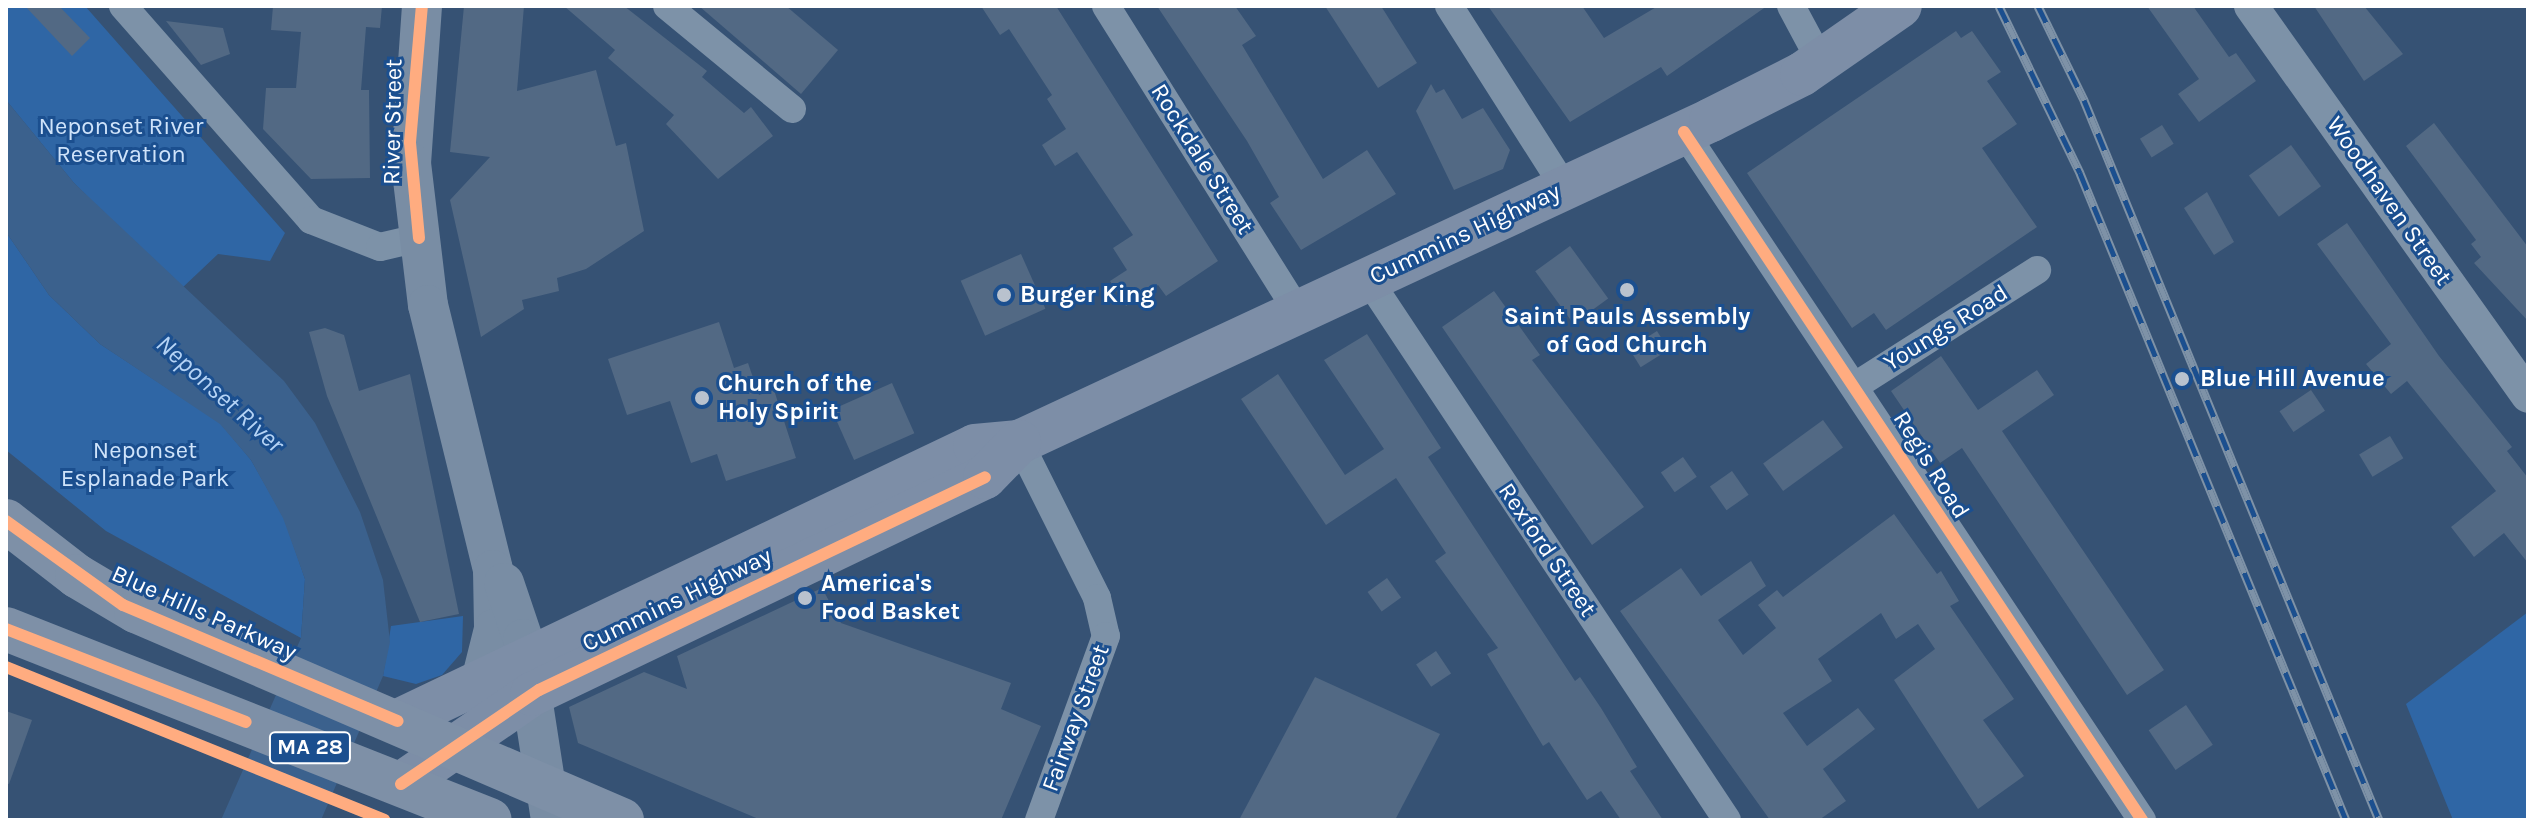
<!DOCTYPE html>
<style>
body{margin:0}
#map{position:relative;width:2534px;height:826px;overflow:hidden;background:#365274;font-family:Karla,sans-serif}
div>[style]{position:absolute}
.green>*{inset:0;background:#2f66a5}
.water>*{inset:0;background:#3b618d}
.building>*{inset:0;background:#526984;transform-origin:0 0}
.minor>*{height:28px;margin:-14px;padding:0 14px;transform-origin:14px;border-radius:14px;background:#7d92a8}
.tertiary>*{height:34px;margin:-17px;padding:0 17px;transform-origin:17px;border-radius:17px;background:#7d92a8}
.secondary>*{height:40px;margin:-20px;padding:0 20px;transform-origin:20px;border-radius:20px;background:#798da4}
.primary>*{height:44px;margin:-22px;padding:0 22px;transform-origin:22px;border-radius:22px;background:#7d8ea7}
.trunk>*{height:44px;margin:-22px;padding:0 22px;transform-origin:22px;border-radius:22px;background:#7e90a7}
.rail>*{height:9px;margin-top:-4.5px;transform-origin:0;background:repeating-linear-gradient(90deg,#1b4f8f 0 18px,#7e92a7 0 36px);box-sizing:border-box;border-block:2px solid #7e92a7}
.cycleway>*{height:12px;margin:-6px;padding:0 6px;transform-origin:6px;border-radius:6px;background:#ffac80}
.dots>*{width:22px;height:22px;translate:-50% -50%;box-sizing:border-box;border:4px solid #1b4f8f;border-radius:50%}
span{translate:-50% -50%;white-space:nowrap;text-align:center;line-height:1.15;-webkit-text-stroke:6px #1b4f8f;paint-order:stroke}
.shield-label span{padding:2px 6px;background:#1b4f8f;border:2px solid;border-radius:6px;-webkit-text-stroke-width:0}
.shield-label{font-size:22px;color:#fff;font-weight:700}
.street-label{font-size:24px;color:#fff}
.park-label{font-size:24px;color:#cfe3fa}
.poi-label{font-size:24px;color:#fff;font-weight:700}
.left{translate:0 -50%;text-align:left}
.water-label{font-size:26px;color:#b5d3f5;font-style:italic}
.frame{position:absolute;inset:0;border:8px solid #fff;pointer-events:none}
</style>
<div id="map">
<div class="green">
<div style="clip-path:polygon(6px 6px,85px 6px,285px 233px,270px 261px,218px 254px,181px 289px,74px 183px,6px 100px)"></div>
<div style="clip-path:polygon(6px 232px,49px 295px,100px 344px,220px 423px,251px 460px,284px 518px,305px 579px,301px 638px,106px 531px,6px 450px)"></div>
<div style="clip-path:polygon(2528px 612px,2528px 820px,2453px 820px,2406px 704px)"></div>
<div style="clip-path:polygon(463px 616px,462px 652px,442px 675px,416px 684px,383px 676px,391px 626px)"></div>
</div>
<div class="water">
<div style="clip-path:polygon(6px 100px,74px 183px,284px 381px,315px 423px,360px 512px,383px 580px,390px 642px,383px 676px,321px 820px,221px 820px,301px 638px,305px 579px,283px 518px,251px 460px,220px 424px,100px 344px,49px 295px,6px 232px)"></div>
</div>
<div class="building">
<div style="clip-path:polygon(25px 6px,59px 6px,90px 38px,72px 56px)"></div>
<div style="clip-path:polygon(273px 6px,382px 6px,380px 28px,366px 27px,361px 90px,369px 90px,370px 178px,311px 179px,263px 129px,266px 88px,296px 88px,301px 32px,271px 30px)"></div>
<div style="clip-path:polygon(464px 6px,524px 6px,517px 91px,596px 70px,616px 146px,626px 143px,644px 231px,586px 269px,557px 278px,559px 291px,522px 300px,524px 309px,481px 337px,450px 200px,490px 157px,450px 152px)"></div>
<div style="clip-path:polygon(564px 6px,624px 6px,707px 71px,702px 77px,744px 113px,751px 107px,773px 136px,718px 179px,666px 124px,674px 115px,608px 58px,615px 50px)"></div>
<div style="clip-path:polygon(699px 6px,786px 6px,838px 50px,801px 94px)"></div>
<div style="clip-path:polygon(981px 6px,1056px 6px,1218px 261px,1166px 296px,1158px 285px,1126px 306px,1110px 281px,1127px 270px,1113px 248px,1133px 235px,1077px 152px,1055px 166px,1042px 145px,1066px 129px,1047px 99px,1052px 95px,1009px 29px,1000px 35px)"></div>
<div style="clip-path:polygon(1157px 6px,1235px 6px,1256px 36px,1242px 45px,1323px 179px,1367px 150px,1396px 194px,1301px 250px,1270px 203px,1279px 197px,1247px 141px)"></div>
<div style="clip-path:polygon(1325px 6px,1381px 6px,1417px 63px,1378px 88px)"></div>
<div style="clip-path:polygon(1488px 6px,1582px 6px,1604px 38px,1658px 6px,1767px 6px,1667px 76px,1661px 67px,1570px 122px)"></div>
<div style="clip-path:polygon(2147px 6px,2193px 6px,2229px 57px,2236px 53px,2256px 81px,2199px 122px,2178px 94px,2199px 79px)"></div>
<div style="clip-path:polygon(2314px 6px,2364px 6px,2403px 54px,2364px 81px)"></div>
<div style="clip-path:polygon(166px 21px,223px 28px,230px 54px,201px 65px)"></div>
<div style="clip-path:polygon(1956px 31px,1961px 38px,1972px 31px,2001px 72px,1987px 81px,2017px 124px,1982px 148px,2037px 227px,1886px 330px,1874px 313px,1852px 328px,1747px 173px)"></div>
<div style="clip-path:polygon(1431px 84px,1436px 93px,1444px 89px,1462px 119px,1483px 108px,1510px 150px,1503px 169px,1454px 190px,1416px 111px)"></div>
<div style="clip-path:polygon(2434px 123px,2528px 247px,2528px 321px,2474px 263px,2481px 257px,2471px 244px,2476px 240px,2406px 146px)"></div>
<div style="left:2162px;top:125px;width:22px;height:26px;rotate:58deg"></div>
<div style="left:2291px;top:145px;width:51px;height:52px;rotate:54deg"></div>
<div style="clip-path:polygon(2207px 192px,2234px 242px,2214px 255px,2184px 208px)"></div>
<div style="clip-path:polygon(2347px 223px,2439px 356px,2512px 447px,2507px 451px,2528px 478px,2528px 563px,2504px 533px,2474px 557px,2451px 527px,2496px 491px,2407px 381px,2391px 394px,2366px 364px,2391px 344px,2317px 244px)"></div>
<div style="left:1570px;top:246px;width:65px;height:43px;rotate:54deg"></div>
<div style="left:1021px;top:254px;width:60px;height:66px;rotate:66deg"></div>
<div style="clip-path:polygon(1494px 291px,1540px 355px,1532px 360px,1644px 507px,1592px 545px,1442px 327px)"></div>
<div style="clip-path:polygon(719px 322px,734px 368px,748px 363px,759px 395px,774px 390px,796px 458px,726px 481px,717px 454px,691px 463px,670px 401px,627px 415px,608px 359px)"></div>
<div style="clip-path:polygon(325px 328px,344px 335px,359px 391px,410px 374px,459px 614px,420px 622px,327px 396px,309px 332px)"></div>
<div style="left:1657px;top:331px;width:22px;height:33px;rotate:58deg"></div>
<div style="clip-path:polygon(1367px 334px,1441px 448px,1428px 457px,1575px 681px,1580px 677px,1601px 708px,1637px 767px,1630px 771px,1663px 820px,1621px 820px,1601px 791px,1587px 800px,1549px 742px,1543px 746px,1487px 654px,1498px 648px,1435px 561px,1446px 553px,1396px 478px,1326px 525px,1241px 399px,1278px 374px,1345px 475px,1384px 449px,1324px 360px)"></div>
<div style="clip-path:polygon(1941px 356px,1978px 410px,2037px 370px,2054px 395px,2002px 431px,2164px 670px,2127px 695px,1962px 448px,1940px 463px,1891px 391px)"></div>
<div style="left:892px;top:383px;width:55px;height:66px;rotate:66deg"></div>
<div style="left:2311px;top:390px;width:25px;height:38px;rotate:56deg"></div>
<div style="left:1823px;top:420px;width:34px;height:74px;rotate:54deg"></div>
<div style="left:2390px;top:436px;width:26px;height:36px;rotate:59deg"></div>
<div style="left:1683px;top:457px;width:24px;height:27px;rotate:55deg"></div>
<div style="left:1732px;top:471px;width:29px;height:27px;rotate:55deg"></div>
<div style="clip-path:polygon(1894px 514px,1937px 574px,1941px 571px,1959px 601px,1950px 606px,2014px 699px,1983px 720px,2024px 776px,1978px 809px,1894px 680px,1935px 649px,1918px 624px,1896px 639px,1881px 613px,1818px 659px,1832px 681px,1783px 713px,1807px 746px,1858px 708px,1875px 729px,1823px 769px,1846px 801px,1819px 820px,1770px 820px,1620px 611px,1681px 568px,1701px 596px,1751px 561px,1766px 586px,1718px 620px,1743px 655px,1776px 628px,1758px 605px,1777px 590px,1783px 597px)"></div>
<div style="left:1387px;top:578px;width:24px;height:24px;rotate:54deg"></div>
<div style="clip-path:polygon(822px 588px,841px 623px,1011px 683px,1001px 709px,1041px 726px,1001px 820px,761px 820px,578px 743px,569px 707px,644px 672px,687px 689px,677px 656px)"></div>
<div style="left:1436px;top:651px;width:27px;height:24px;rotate:56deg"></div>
<div style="clip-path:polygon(1315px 677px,1440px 734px,1395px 820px,1239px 820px)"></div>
<div style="left:2186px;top:705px;width:48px;height:45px;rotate:56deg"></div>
<div style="clip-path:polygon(6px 711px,32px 720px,9px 784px,6px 783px)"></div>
</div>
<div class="minor">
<div style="left:123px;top:6px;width:285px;rotate:48.7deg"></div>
<div style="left:311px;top:220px;width:74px;rotate:21.4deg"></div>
<div style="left:380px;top:247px;width:40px;rotate:-13deg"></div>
<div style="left:667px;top:6px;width:162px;rotate:39.5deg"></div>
<div style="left:1106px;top:6px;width:361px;rotate:57.9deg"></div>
<div style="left:1449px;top:6px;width:216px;rotate:57.5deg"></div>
<div style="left:1791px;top:6px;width:64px;rotate:61.8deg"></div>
<div style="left:1684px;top:132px;width:827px;rotate:56.35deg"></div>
<div style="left:1368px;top:279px;width:649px;rotate:56.43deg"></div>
<div style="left:1855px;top:386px;width:216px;rotate:-32.5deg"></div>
<div style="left:1019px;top:442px;width:174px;rotate:63.4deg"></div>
<div style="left:1097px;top:598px;width:39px;rotate:77deg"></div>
<div style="left:1106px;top:636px;width:196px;rotate:110deg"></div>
</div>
<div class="tertiary">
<div style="left:2251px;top:6px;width:478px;rotate:54.6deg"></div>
</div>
<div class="secondary">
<div style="left:422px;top:6px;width:157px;rotate:94deg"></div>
<div style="left:411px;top:163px;width:143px;rotate:83.2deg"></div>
<div style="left:428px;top:305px;width:273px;rotate:76.2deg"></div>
<div style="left:493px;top:570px;width:59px;rotate:89deg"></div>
<div style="left:494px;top:629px;width:54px;rotate:104deg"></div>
<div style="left:504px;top:583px;width:59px;rotate:71.3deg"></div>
<div style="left:523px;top:639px;width:183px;rotate:81.2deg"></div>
</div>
<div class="primary">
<div style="left:398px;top:721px;width:639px;rotate:-25.48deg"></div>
<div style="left:975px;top:446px;width:44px;rotate:-5.2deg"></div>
<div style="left:1019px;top:442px;width:763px;rotate:-24.95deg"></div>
<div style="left:1711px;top:120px;width:102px;rotate:-26.8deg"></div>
<div style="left:1802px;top:74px;width:119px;rotate:-34.8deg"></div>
<div style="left:401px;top:784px;width:159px;rotate:-34.5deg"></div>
<div style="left:532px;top:694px;width:502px;rotate:-25.6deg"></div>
<div style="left:985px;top:477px;width:49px;rotate:-45.8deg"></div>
</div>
<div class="trunk">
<div style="left:6px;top:521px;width:90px;rotate:37.8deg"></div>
<div style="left:77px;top:576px;width:69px;rotate:30.7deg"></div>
<div style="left:136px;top:611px;width:529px;rotate:23.27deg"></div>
<div style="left:6px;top:629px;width:520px;rotate:21.54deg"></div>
</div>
<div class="rail">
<div style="left:1999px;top:6px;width:186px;rotate:64.1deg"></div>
<div style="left:2080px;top:173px;width:700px;rotate:67.65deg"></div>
<div style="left:2038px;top:6px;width:105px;rotate:63.9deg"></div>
<div style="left:2084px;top:100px;width:778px;rotate:67.72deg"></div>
</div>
<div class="cycleway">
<div style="left:1684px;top:132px;width:827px;rotate:56.35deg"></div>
<div style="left:419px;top:238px;width:96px;rotate:-95.4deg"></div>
<div style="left:410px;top:142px;width:137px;rotate:-85deg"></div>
<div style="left:6px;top:521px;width:144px;rotate:35.7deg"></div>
<div style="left:123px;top:605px;width:298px;rotate:22.9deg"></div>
<div style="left:6px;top:629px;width:257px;rotate:21.2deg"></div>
<div style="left:6px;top:667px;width:408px;rotate:22deg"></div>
<div style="left:401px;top:784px;width:167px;rotate:-34.3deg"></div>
<div style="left:539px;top:690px;width:494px;rotate:-25.5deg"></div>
</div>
<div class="dots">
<div style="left:1627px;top:290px;background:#b9c2ce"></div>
<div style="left:1004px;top:295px;background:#b9c2ce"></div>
<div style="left:2182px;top:379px;background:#b9c2ce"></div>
<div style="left:702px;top:398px;background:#b9c2ce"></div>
<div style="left:805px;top:598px;background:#b9c2ce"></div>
</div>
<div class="shield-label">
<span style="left:310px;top:748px">MA 28</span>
</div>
<div class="street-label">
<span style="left:393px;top:122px;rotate:-89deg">River Street</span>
<span style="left:1202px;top:159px;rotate:58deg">Rockdale Street</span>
<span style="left:2389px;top:201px;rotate:55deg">Woodhaven Street</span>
<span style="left:1465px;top:234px;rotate:-25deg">Cummins Highway</span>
<span style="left:1946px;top:328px;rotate:-32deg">Youngs Road</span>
<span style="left:1931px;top:465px;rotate:58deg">Regis Road</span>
<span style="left:1547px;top:550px;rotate:56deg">Rexford Street</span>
<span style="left:677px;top:600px;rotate:-26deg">Cummins Highway</span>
<span style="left:204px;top:613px;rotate:24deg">Blue Hills Parkway</span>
<span style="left:1076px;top:718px;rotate:-70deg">Fairway Street</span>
</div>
<div class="park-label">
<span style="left:121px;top:141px">Neponset River<br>Reservation</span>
<span style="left:145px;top:465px">Neponset<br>Esplanade Park</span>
</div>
<div class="poi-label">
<span class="left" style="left:1020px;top:295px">Burger King</span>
<span style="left:1627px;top:331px">Saint Pauls Assembly<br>of God Church</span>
<span class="left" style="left:2200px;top:379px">Blue Hill Avenue</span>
<span class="left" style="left:718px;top:398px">Church of the<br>Holy Spirit</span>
<span class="left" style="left:821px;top:598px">America's<br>Food Basket</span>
</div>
<div class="water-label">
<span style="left:220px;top:394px;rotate:42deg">Neponset River</span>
</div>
<div class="frame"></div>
</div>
